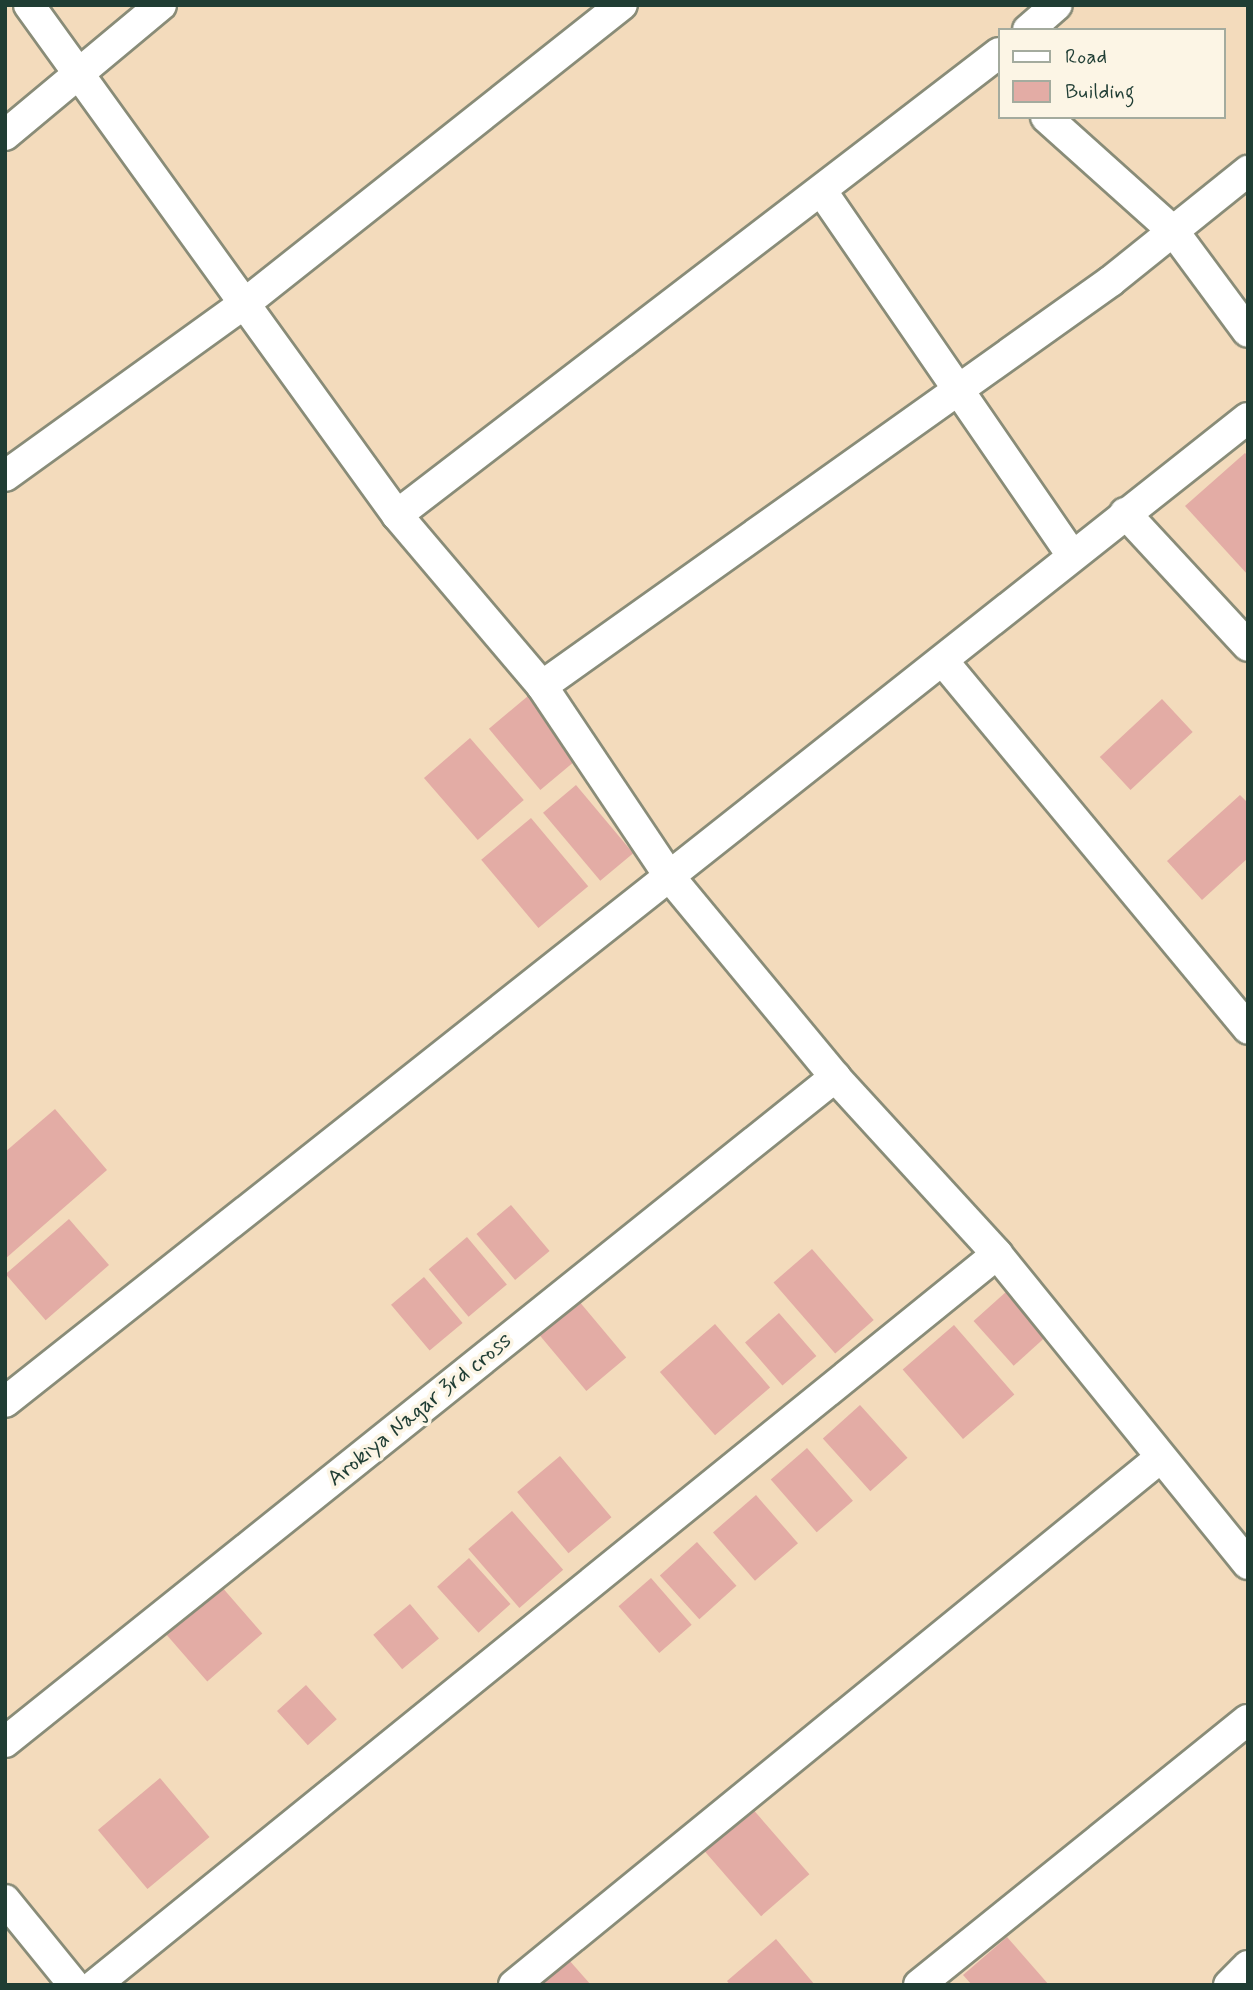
<!DOCTYPE html>
<style>
body{margin:0}
#map{position:relative;width:1253px;height:1990px;overflow:hidden;background:#f3dbbc;font-family:Mynerve,sans-serif}
div>[style]{position:absolute}
.building>*{inset:0;background:#e3aca5;transform-origin:0 0}
.roads{filter:drop-shadow(2px 0 #898c78) drop-shadow(-2px 0 #898c78) drop-shadow(0 2px #898c78) drop-shadow(0 -2px #898c78)}
.minor>*{height:30px;margin:-15px;padding:0 15px;transform-origin:15px;border-radius:15px;background:#fff}
span{translate:-50% -50%;white-space:nowrap;text-align:center;line-height:1.15;-webkit-text-stroke:7px #fcf5e5;paint-order:stroke}
.street-label{font-size:23px;color:#1f3d34}
.frame{position:absolute;inset:0;border:7px solid #1f3d34;pointer-events:none}
.legend{position:absolute;left:998px;top:28px;width:228px;height:91px;box-sizing:border-box;background:#fcf5e5;border:2px solid #a4ab9e;margin:0;padding:9px 12px;list-style:none;font-size:21px;color:#1f3d34}
.legend li{display:flex;align-items:center;gap:14px;height:35px}
.legend b{width:35px;border:2px solid #a4ab9e}
</style>
<div id="map">
<div class="building">
<div style="clip-path:polygon(1245px 453px,1248px 456px,1248px 575px,1185px 506px)"></div>
<div style="left:528px;top:696px;width:80px;height:51px;rotate:50deg"></div>
<div style="left:1162px;top:699px;width:45px;height:85px;rotate:47deg"></div>
<div style="left:470px;top:738px;width:82px;height:61px;rotate:49deg"></div>
<div style="left:576px;top:785px;width:89px;height:43px;rotate:50deg"></div>
<div style="clip-path:polygon(1240px 795px,1248px 803px,1248px 858px,1202px 900px,1167px 861px)"></div>
<div style="left:531px;top:818px;width:89px;height:65px;rotate:50deg"></div>
<div style="clip-path:polygon(55px 1109px,107px 1170px,5px 1259px,5px 1152px)"></div>
<div style="left:511px;top:1205px;width:60px;height:45px;rotate:50deg"></div>
<div style="left:69px;top:1219px;width:61px;height:84px;rotate:49deg"></div>
<div style="left:467px;top:1237px;width:62px;height:50px;rotate:50deg"></div>
<div style="left:812px;top:1249px;width:94px;height:51px;rotate:49deg"></div>
<div style="left:424px;top:1277px;width:60px;height:43px;rotate:50deg"></div>
<div style="left:1007px;top:1291px;width:60px;height:45px;rotate:48deg"></div>
<div style="left:578px;top:1300px;width:75px;height:52px;rotate:50deg"></div>
<div style="left:779px;top:1313px;width:57px;height:45px;rotate:49deg"></div>
<div style="left:715px;top:1324px;width:84px;height:73px;rotate:49deg"></div>
<div style="left:954px;top:1325px;width:92px;height:68px;rotate:49deg"></div>
<div style="left:860px;top:1405px;width:71px;height:50px;rotate:48deg"></div>
<div style="left:807px;top:1448px;width:70px;height:48px;rotate:49deg"></div>
<div style="left:560px;top:1456px;width:80px;height:56px;rotate:50deg"></div>
<div style="left:756px;top:1495px;width:64px;height:57px;rotate:49deg"></div>
<div style="left:512px;top:1511px;width:78px;height:58px;rotate:49deg"></div>
<div style="left:697px;top:1542px;width:59px;height:50px;rotate:48deg"></div>
<div style="left:469px;top:1558px;width:62px;height:43px;rotate:48deg"></div>
<div style="left:651px;top:1578px;width:62px;height:43px;rotate:49deg"></div>
<div style="left:221px;top:1586px;width:63px;height:73px;rotate:49deg"></div>
<div style="left:410px;top:1604px;width:45px;height:48px;rotate:50deg"></div>
<div style="left:306px;top:1685px;width:46px;height:39px;rotate:48deg"></div>
<div style="left:160px;top:1778px;width:77px;height:81px;rotate:50deg"></div>
<div style="left:751px;top:1807px;width:89px;height:64px;rotate:49deg"></div>
<div style="clip-path:polygon(1007px 1937px,1049px 1985px,972px 1985px,963px 1975px)"></div>
<div style="clip-path:polygon(776px 1939px,815px 1985px,730px 1985px,727px 1981px)"></div>
<div style="clip-path:polygon(569px 1960px,591px 1985px,541px 1985px)"></div>
</div>
<div class="roads">
<div class="minor">
<div style="left:29px;top:5px;width:629px;rotate:54.19deg"></div>
<div style="left:397px;top:515px;width:224px;rotate:49.7deg"></div>
<div style="left:542px;top:686px;width:229px;rotate:56.2deg"></div>
<div style="left:669px;top:876px;width:261px;rotate:50.4deg"></div>
<div style="left:835px;top:1077px;width:240px;rotate:47.5deg"></div>
<div style="left:997px;top:1254px;width:399px;rotate:51deg"></div>
<div style="left:1028px;top:30px;width:38px;rotate:-41deg"></div>
<div style="left:1046px;top:117px;width:172px;rotate:41.9deg"></div>
<div style="left:1174px;top:232px;width:124px;rotate:53.5deg"></div>
<div style="left:5px;top:135px;width:203px;rotate:-39.8deg"></div>
<div style="left:823px;top:193px;width:438px;rotate:55.5deg"></div>
<div style="left:5px;top:476px;width:299px;rotate:-35.8deg"></div>
<div style="left:248px;top:301px;width:477px;rotate:-38.4deg"></div>
<div style="left:1125px;top:513px;width:181px;rotate:47.2deg"></div>
<div style="left:397px;top:515px;width:759px;rotate:-37.5deg"></div>
<div style="left:943px;top:661px;width:478px;rotate:50.3deg"></div>
<div style="left:542px;top:686px;width:698px;rotate:-35.44deg"></div>
<div style="left:1111px;top:281px;width:176px;rotate:-38.8deg"></div>
<div style="left:5px;top:1402px;width:1585px;rotate:-38.37deg"></div>
<div style="left:5px;top:1742px;width:1064px;rotate:-38.7deg"></div>
<div style="left:5px;top:1900px;width:109px;rotate:50.9deg"></div>
<div style="left:95px;top:1985px;width:1161px;rotate:-39.02deg"></div>
<div style="left:514px;top:1985px;width:834px;rotate:-39.21deg"></div>
<div style="left:919px;top:1985px;width:422px;rotate:-38.9deg"></div>
<div style="left:1229px;top:1985px;width:27px;rotate:-45deg"></div>
</div>
</div>
<div class="street-label">
<span style="left:420px;top:1410px;rotate:-39deg">Arokiya Nagar 3rd cross</span>
</div>
<div class="frame"></div>
<ul class="legend">
<li><b style="height:9px;background:#fff"></b>Road</li>
<li><b style="height:19px;background:#e3aca5"></b>Building</li>
</ul>
</div>
